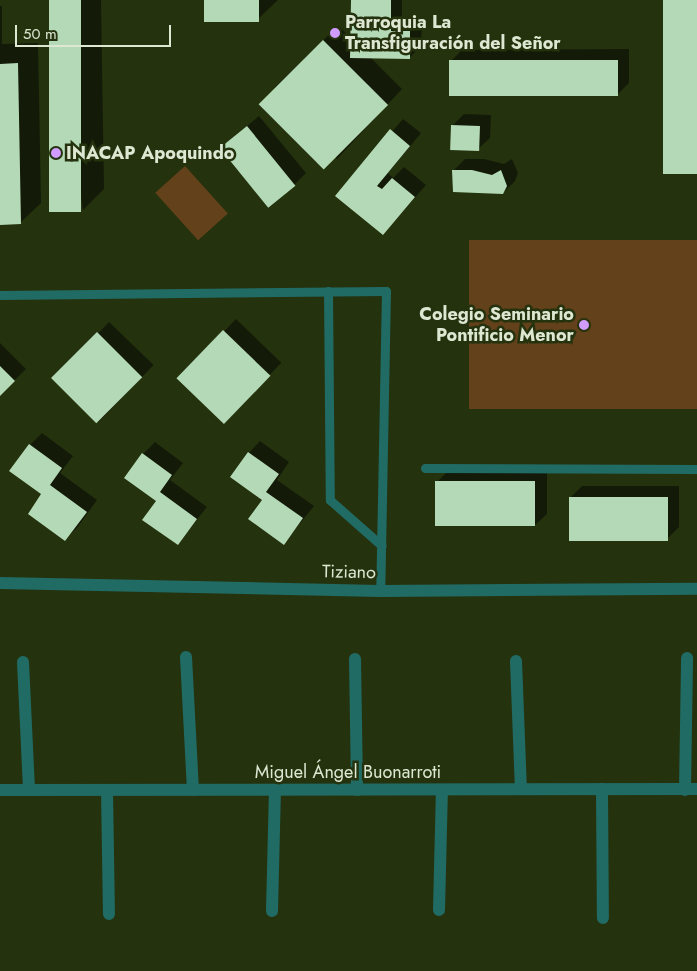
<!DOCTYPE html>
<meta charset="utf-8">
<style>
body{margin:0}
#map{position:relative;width:697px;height:971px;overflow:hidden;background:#25320e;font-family:Jost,sans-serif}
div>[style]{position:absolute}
.green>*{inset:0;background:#63411a;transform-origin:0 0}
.shadow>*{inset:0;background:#0007;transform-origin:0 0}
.building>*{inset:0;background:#b4d9b7;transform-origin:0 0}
.lane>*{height:9px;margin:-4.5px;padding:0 4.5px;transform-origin:4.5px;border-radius:4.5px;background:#216b65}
.street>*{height:12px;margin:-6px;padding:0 6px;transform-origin:6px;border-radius:6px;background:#216b65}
.dots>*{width:14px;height:14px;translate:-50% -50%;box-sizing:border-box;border:2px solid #25320e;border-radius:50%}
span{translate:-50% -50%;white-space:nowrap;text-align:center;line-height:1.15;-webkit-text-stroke:5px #25320e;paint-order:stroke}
.poi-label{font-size:18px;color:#dde7d2;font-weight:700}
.left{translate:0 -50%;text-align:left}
.right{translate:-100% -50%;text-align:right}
.street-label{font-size:18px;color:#dde7d2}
.scale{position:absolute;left:15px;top:25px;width:156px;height:22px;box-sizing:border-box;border:2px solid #dde7d2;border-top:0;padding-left:6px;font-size:15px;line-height:18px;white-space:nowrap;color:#dde7d2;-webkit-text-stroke:4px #25320e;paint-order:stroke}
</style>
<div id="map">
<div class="green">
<div style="left:185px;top:166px;width:64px;height:40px;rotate:48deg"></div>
<div style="left:469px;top:240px;width:228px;height:169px"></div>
</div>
<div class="shadow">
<div style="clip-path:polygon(50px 0,101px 0,104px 189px,83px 210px)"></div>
<div style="clip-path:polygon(206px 0,278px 0,258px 19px)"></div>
<div style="clip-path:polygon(352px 0,402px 0,402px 20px,422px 20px,421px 46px,410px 57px,370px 57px,402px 89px,337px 159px,274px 88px,338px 26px,352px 39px)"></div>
<div style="clip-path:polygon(0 6px,2px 6px,2px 44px,38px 43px,41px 203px,20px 223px,0 224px)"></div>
<div style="clip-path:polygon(629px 49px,629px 83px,617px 95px,450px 62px,462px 50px)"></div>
<div style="clip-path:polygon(464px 114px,491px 115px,490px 138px,478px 149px,452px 126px)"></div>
<div style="clip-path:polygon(259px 116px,306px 173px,294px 185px,221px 148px)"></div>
<div style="clip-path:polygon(403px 119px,421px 133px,388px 173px,393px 178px,404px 167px,426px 185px,383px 234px,337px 195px)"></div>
<div style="clip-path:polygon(465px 159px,484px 159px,504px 164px,512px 159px,518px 173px,515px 181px,503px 193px,453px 171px)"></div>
<div style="left:236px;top:319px;width:63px;height:83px;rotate:44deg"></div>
<div style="left:109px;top:322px;width:62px;height:79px;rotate:44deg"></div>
<div style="clip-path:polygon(0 343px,26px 369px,0 394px)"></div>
<div style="clip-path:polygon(42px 433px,73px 456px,60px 473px,97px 500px,77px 528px,65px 539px,43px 494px,30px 445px)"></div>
<div style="clip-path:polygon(260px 441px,289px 462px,277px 480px,314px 506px,284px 543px,264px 500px,249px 453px)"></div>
<div style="clip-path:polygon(155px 442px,183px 463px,170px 480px,207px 507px,178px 543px,158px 500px,143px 454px)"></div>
<div style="clip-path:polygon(547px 470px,547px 514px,535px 525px,436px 483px,448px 471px)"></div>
<div style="clip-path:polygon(582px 486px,679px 486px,679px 527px,667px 539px,570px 498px)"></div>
</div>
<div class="building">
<div style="left:49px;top:0;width:32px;height:212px"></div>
<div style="left:204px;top:0;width:55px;height:22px"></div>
<div style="clip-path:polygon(351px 0,391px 0,391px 31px,410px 31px,410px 59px,350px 58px)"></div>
<div style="left:663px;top:0;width:34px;height:174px"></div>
<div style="left:323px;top:40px;width:92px;height:91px;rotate:45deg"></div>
<div style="left:618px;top:60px;width:36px;height:169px;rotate:90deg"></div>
<div style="clip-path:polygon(18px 63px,21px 224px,0 225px,0 64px)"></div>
<div style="left:451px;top:125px;width:29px;height:25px;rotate:2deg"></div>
<div style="left:247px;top:126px;width:77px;height:35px;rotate:51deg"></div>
<div style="clip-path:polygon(390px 129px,410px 146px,377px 186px,382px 189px,392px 178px,415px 197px,383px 235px,335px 196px)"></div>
<div style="clip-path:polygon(452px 170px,472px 170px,492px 175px,501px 170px,507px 186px,503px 194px,453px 192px)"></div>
<div style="left:223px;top:330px;width:66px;height:67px;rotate:44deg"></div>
<div style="left:97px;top:332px;width:64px;height:65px;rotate:45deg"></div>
<div style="clip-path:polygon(0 366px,15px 381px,0 396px)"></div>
<div style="clip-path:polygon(29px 444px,62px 468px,50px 485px,87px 512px,65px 541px,28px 514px,41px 494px,9px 471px)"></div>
<div style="clip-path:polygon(248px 452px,279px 474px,266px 492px,303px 518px,284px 545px,248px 519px,262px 500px,230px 477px)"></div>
<div style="clip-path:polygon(142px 453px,172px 475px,160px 492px,197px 519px,178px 545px,142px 520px,156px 501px,124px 478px)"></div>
<div style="left:535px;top:481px;width:45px;height:100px;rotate:90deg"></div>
<div style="left:569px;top:497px;width:99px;height:44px"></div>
</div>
<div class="lane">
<div style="left:328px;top:291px;width:209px;rotate:89.5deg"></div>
<div style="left:330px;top:500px;width:69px;rotate:41.5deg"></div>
<div style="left:0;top:295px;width:386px;rotate:-0.6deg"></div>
<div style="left:386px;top:291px;width:300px;rotate:91.1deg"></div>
<div style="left:425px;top:468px;width:272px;rotate:0.2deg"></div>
</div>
<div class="street">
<div style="left:0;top:583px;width:380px;rotate:1.2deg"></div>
<div style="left:380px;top:591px;width:317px;rotate:-0.4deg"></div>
<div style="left:186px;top:657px;width:133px;rotate:87deg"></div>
<div style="left:355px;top:659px;width:131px;rotate:89.1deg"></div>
<div style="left:516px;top:661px;width:128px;rotate:87.8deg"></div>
<div style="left:23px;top:662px;width:128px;rotate:87.3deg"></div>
<div style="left:602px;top:789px;width:129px;rotate:89.6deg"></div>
<div style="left:0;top:790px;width:697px;rotate:-0.08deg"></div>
<div style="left:107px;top:790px;width:124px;rotate:89.1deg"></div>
<div style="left:685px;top:790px;width:132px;rotate:-89.1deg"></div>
<div style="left:439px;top:910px;width:120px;rotate:-88.6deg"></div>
<div style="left:272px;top:911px;width:121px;rotate:-88.6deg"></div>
</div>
<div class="dots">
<div style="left:335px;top:33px;background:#d09dff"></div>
<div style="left:56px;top:153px;background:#d09dff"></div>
<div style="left:584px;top:325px;background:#d09dff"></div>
</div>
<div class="poi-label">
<span class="left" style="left:345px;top:33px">Parroquia La<br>Transfiguración del Señor</span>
<span class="left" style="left:66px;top:153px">INACAP Apoquindo</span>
<span class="right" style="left:574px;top:325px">Colegio Seminario<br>Pontificio Menor</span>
</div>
<div class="street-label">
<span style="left:349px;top:572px;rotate:1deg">Tiziano</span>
<span style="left:348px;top:772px">Miguel Ángel Buonarroti</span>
</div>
<div class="scale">50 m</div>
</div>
